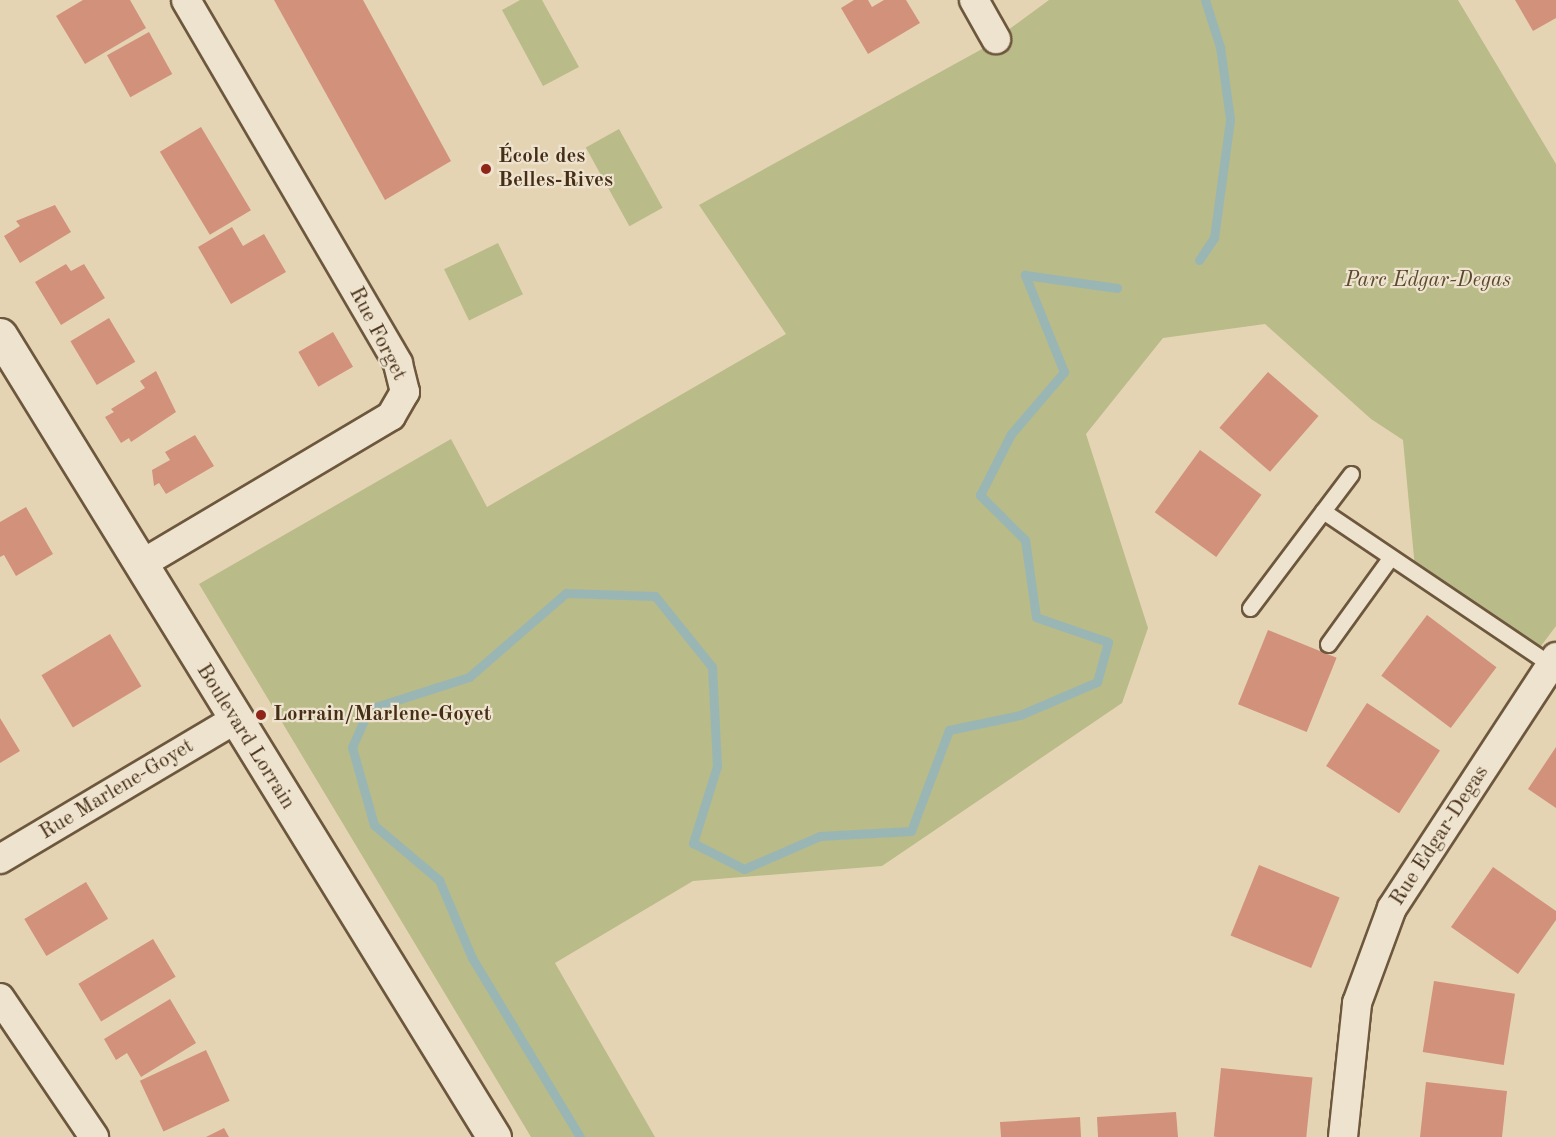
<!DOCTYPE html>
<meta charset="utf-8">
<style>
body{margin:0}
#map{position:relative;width:1556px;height:1137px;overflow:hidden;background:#e5d4b3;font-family:"Old Standard TT",serif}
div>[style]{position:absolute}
.green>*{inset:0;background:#b9bb89;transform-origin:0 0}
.stream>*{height:9px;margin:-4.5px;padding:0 4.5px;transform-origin:4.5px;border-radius:4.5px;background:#99b6b5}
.building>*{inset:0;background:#d2917a;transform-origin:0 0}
.roads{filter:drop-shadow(2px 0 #6d573d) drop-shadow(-2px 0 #6d573d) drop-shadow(0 2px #6d573d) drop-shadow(0 -2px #6d573d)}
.lane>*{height:15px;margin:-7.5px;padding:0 7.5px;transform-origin:7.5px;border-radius:7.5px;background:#eee3ce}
.street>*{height:28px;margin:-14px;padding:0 14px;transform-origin:14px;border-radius:14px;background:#eee3ce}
.secondary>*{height:33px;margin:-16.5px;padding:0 16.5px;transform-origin:16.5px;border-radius:16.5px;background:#eee3ce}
.dots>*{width:16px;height:16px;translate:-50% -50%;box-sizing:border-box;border:3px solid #eee3ce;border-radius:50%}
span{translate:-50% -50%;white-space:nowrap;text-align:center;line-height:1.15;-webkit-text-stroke:4.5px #eee3ce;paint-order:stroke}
.poi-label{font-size:21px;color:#452d16;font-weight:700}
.left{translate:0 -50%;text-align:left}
.park-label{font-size:21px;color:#5c492d;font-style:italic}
.street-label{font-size:21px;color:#452d16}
</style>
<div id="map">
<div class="green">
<div style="clip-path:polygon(520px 0,542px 0,579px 67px,543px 86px,502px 10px)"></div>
<div style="clip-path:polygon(1049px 0,1458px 0,1556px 164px,1556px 626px,1532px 658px,1416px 579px,1403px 440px,1371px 419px,1265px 324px,1163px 338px,1086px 434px,1148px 628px,1122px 703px,882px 866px,693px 881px,555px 963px,655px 1137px,531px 1137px,199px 584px,451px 439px,487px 507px,786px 334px,699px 205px,982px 49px)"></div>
<div style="left:619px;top:129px;width:90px;height:38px;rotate:61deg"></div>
<div style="left:498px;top:243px;width:57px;height:60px;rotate:64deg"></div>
</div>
<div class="stream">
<div style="left:1199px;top:260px;width:27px;rotate:-56deg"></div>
<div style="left:1214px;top:238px;width:120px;rotate:-82.3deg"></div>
<div style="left:1230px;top:119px;width:73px;rotate:-97.9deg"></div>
<div style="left:1220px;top:47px;width:49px;rotate:-107.7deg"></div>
<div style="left:580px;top:1137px;width:209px;rotate:-121.1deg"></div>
<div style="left:472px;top:958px;width:85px;rotate:-112.9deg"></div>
<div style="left:439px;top:880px;width:85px;rotate:-139.8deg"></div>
<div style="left:374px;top:825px;width:81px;rotate:-105.8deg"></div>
<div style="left:352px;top:747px;width:42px;rotate:-65.9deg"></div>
<div style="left:369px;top:709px;width:105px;rotate:-17.7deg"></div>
<div style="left:469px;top:677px;width:128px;rotate:-40.9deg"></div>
<div style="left:566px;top:593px;width:89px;rotate:1.9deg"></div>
<div style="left:655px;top:596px;width:91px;rotate:51.2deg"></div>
<div style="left:712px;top:667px;width:99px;rotate:87.1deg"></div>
<div style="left:717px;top:766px;width:81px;rotate:107.3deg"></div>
<div style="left:693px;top:843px;width:57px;rotate:27deg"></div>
<div style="left:744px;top:869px;width:83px;rotate:-23.5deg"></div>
<div style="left:820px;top:836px;width:91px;rotate:-3.1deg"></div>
<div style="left:911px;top:831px;width:108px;rotate:-69.4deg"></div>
<div style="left:949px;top:730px;width:73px;rotate:-11.9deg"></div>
<div style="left:1020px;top:715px;width:84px;rotate:-23.2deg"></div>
<div style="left:1097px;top:682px;width:41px;rotate:-74.6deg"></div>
<div style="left:1108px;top:642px;width:76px;rotate:-160.9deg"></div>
<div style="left:1036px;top:617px;width:78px;rotate:-98.1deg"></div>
<div style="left:1025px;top:540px;width:64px;rotate:-135deg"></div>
<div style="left:980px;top:495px;width:68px;rotate:-63.1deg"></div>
<div style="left:1011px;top:434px;width:82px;rotate:-49.5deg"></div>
<div style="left:1064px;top:372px;width:105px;rotate:-111.9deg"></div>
<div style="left:1025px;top:275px;width:93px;rotate:8deg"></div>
</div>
<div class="building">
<div style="clip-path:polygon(83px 0,130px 0,146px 28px,85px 64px,56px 16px)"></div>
<div style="clip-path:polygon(274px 0,363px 0,451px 161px,385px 200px)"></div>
<div style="clip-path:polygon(854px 0,868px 0,872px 7px,884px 0,906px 0,920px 23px,868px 54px,841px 8px)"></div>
<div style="clip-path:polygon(1515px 0,1556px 0,1556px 18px,1533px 31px)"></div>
<div style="left:149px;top:32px;width:48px;height:48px;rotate:61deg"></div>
<div style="left:201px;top:127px;width:97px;height:48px;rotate:59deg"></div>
<div style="clip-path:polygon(55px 205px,71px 232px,20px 263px,4px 236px,20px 226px,16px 221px)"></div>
<div style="clip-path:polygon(232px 227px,243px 246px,264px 234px,286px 272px,231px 304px,198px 247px)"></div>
<div style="clip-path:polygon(66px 264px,71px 271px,84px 264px,105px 298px,61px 325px,35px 282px)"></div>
<div style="left:109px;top:318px;width:51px;height:45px;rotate:59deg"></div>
<div style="left:333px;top:332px;width:40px;height:40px;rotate:60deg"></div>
<div style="clip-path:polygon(156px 371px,176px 412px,131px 442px,129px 438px,121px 443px,105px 417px,114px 412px,111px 409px,145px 388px,140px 381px)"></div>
<div style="left:1268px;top:372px;width:67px;height:74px;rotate:41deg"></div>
<div style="clip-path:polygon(195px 435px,214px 466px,166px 494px,159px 483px,154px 486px,152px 470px,170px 460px,165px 452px)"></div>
<div style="left:1200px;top:450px;width:76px;height:77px;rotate:36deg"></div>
<div style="clip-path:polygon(26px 507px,53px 554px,16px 576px,4px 555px,0 557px,0 522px)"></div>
<div style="left:1427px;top:615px;width:87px;height:76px;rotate:37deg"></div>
<div style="left:1268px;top:630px;width:74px;height:80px;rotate:22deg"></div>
<div style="left:110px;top:634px;width:61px;height:80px;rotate:59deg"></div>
<div style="left:1367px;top:703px;width:87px;height:75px;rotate:33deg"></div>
<div style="clip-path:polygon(0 718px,20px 751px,0 763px)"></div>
<div style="clip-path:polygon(1556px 747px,1556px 808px,1528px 789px)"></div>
<div style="left:1259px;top:865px;width:87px;height:76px;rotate:22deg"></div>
<div style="clip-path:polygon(1493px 867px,1556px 911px,1556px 920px,1518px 974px,1451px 927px)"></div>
<div style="left:86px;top:882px;width:43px;height:72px;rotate:59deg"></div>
<div style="left:153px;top:939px;width:44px;height:87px;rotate:59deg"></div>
<div style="left:1434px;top:981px;width:82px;height:72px;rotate:9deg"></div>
<div style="clip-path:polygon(170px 999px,196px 1043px,141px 1077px,127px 1053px,116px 1060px,104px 1039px)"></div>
<div style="left:206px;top:1050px;width:56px;height:73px;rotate:65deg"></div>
<div style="left:1221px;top:1068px;width:92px;height:69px;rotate:6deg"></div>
<div style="clip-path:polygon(1426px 1082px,1507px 1091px,1502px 1137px,1420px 1137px)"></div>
<div style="clip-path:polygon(1176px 1112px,1178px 1137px,1098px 1137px,1097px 1117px)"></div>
<div style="clip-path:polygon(1080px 1117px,1081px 1137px,1001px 1137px,1000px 1122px)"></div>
<div style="clip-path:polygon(224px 1128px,229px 1137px,206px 1137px)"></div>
</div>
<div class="roads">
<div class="lane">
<div style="left:1351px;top:474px;width:46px;rotate:127.1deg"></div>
<div style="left:1323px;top:511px;width:275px;rotate:34deg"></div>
<div style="left:1250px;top:608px;width:121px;rotate:-53deg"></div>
<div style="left:1328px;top:644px;width:106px;rotate:-54.2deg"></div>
</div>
<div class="street">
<div style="left:974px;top:0;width:45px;rotate:60.6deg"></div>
<div style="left:140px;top:565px;width:292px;rotate:-30.7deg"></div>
<div style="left:391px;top:416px;width:28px;rotate:-60deg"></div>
<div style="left:405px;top:392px;width:30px;rotate:-104deg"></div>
<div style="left:398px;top:363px;width:420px;rotate:-120.3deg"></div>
<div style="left:0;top:859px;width:272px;rotate:-30.7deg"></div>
<div style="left:0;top:998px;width:168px;rotate:55.9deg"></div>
<div style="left:1343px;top:1137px;width:135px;rotate:-84deg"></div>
<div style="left:1357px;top:1003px;width:101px;rotate:-69.8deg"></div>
<div style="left:1392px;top:908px;width:300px;rotate:-56.8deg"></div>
</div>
<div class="secondary">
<div style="left:0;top:335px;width:942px;rotate:58.37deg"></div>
</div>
</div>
<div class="dots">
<div style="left:486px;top:169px;background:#8f2418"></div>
<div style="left:261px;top:715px;background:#8f2418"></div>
</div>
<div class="poi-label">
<span class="left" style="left:498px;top:169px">École des<br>Belles-Rives</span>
<span class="left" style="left:273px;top:715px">Lorrain/Marlene-Goyet</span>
</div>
<div class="park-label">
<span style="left:1428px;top:281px">Parc Edgar-Degas</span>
</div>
<div class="street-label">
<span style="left:377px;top:334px;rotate:63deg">Rue Forget</span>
<span style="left:245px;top:737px;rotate:58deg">Boulevard Lorrain</span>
<span style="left:117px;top:790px;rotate:-31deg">Rue Marlene-Goyet</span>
<span style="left:1440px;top:836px;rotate:-57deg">Rue Edgar-Degas</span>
</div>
</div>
